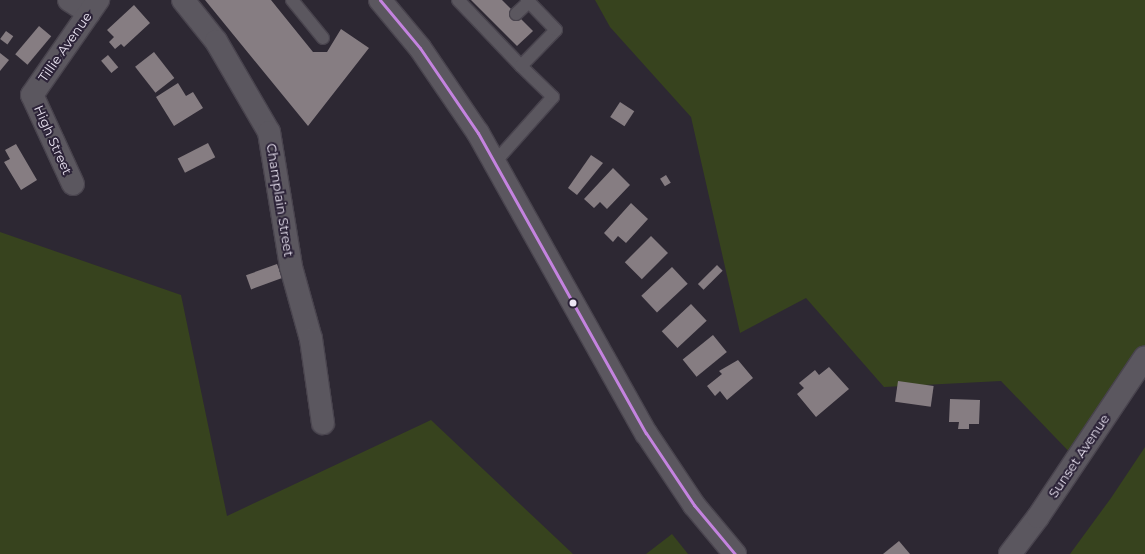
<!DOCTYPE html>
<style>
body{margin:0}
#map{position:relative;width:1145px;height:554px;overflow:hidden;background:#2d2833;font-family:Montserrat,sans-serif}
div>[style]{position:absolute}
.green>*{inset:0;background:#37431e}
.building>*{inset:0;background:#867d82;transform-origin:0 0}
.roads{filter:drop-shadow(1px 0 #49444e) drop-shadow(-1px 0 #49444e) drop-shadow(0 1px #49444e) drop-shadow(0 -1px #49444e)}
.service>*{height:12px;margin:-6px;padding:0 6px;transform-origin:6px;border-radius:6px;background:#5b575f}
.minor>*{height:22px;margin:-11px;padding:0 11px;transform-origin:11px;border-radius:11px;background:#5b575f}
.tertiary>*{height:22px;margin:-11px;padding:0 11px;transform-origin:11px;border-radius:11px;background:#5b575f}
.secondary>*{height:22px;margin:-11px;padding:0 11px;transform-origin:11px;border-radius:11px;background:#5b575f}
.bus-1>*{height:3px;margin:-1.5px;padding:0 1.5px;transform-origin:1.5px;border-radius:1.5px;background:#c483df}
.dots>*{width:11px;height:11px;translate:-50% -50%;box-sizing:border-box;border:2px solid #2c2338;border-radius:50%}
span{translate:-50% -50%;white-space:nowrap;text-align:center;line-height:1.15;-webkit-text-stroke:4px #2c2338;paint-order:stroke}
.street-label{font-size:13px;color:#ece6f4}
</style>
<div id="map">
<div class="green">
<div style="clip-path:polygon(595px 0,1145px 0,1145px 357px,1077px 460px,1001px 381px,884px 387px,806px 298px,740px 333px,691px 117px,610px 27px)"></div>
<div style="clip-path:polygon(0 232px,181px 295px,227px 516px,431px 420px,573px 554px,0 554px)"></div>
<div style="clip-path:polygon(1145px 447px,1145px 554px,1070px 554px,1111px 498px)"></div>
<div style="clip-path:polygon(672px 534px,688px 554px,646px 554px)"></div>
</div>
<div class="building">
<div style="clip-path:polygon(205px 0,271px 0,313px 52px,327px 52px,341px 29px,369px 48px,308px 126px)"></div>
<div style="clip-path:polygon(471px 0,502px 0,533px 31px,517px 46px)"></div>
<div style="clip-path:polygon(134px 5px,150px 23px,124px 47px,121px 44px,115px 49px,109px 42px,114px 37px,107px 30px)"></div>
<div style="left:39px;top:26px;width:16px;height:37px;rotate:40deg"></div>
<div style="left:6px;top:31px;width:9px;height:10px;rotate:36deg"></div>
<div style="left:154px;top:52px;width:33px;height:24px;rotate:52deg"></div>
<div style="clip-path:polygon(0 53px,9px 60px,0 71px)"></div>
<div style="left:108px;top:55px;width:16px;height:9px;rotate:50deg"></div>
<div style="clip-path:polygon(178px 83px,186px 96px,193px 92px,203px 108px,174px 126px,156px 97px)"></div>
<div style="left:620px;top:102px;width:17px;height:18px;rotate:33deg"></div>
<div style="left:208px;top:143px;width:16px;height:34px;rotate:63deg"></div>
<div style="clip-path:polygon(16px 144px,37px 180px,21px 190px,4px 162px,10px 159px,5px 150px)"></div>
<div style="clip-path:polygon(591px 155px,603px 163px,577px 195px,568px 188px)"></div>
<div style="clip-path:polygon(613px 168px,630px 185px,607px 209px,600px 202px,594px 208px,584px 199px)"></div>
<div style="left:666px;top:175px;width:9px;height:7px;rotate:58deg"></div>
<div style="clip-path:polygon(631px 203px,648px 219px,626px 243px,618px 236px,613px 242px,604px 233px)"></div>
<div style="left:651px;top:236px;width:24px;height:37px;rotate:45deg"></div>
<div style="left:277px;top:264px;width:15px;height:33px;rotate:70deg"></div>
<div style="left:717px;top:265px;width:8px;height:27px;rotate:45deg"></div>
<div style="left:672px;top:267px;width:23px;height:42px;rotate:47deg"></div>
<div style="left:691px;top:304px;width:23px;height:40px;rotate:47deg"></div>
<div style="left:713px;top:335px;width:22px;height:39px;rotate:51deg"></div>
<div style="clip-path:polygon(738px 360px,753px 378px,727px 400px,720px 391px,715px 396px,707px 386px,722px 374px,719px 371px)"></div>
<div style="clip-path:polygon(829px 367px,849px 389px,816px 417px,797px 394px,804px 388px,799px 383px,815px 370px,819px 375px)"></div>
<div style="left:898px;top:381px;width:36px;height:21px;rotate:8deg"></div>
<div style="clip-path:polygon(950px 399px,980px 400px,979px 424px,969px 424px,969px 429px,958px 429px,959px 422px,949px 422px)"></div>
<div style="clip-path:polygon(899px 541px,910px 554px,883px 554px)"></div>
</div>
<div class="roads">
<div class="service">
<div style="left:292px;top:0;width:49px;rotate:50.8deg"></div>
<div style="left:458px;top:0;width:91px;rotate:46.3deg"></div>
<div style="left:516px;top:14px;width:18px;rotate:-43deg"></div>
<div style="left:495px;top:162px;width:87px;rotate:-48.3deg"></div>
<div style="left:553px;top:97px;width:45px;rotate:-135.9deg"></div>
<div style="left:521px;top:66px;width:50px;rotate:-45.8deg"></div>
<div style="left:556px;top:30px;width:42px;rotate:-134deg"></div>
</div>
<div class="minor">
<div style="left:69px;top:0;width:24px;rotate:33deg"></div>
<div style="left:183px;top:0;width:53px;rotate:51.2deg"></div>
<div style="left:216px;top:41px;width:105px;rotate:59.8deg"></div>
<div style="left:269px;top:132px;width:137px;rotate:80.7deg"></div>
<div style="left:291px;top:267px;width:75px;rotate:74.5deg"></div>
<div style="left:311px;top:339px;width:85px;rotate:81.9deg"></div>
<div style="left:73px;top:184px;width:98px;rotate:-114.7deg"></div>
<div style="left:32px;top:95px;width:116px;rotate:-55.2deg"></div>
</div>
<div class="tertiary">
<div style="left:1010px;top:554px;width:46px;rotate:-52.9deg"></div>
<div style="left:1038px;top:517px;width:192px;rotate:-56.2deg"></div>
</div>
<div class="secondary">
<div style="left:380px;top:0;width:62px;rotate:50.2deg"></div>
<div style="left:420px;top:48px;width:103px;rotate:55.7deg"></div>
<div style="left:478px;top:133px;width:344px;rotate:60.8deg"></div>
<div style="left:646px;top:433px;width:87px;rotate:56.3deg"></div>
<div style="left:694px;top:505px;width:64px;rotate:50.1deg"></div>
</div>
</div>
<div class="bus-1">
<div style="left:380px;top:0;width:62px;rotate:50.2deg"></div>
<div style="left:420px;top:48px;width:103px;rotate:55.7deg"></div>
<div style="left:478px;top:133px;width:344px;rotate:60.8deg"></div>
<div style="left:646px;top:433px;width:87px;rotate:56.3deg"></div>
<div style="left:694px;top:505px;width:64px;rotate:50.1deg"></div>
</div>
<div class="dots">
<div style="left:573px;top:303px;background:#ece6f4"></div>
</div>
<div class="street-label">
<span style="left:65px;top:47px;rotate:-55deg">Tillie Avenue</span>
<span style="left:53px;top:140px;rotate:66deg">High Street</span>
<span style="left:280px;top:200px;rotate:81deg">Champlain Street</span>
<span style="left:1079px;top:456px;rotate:-56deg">Sunset Avenue</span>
</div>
</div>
